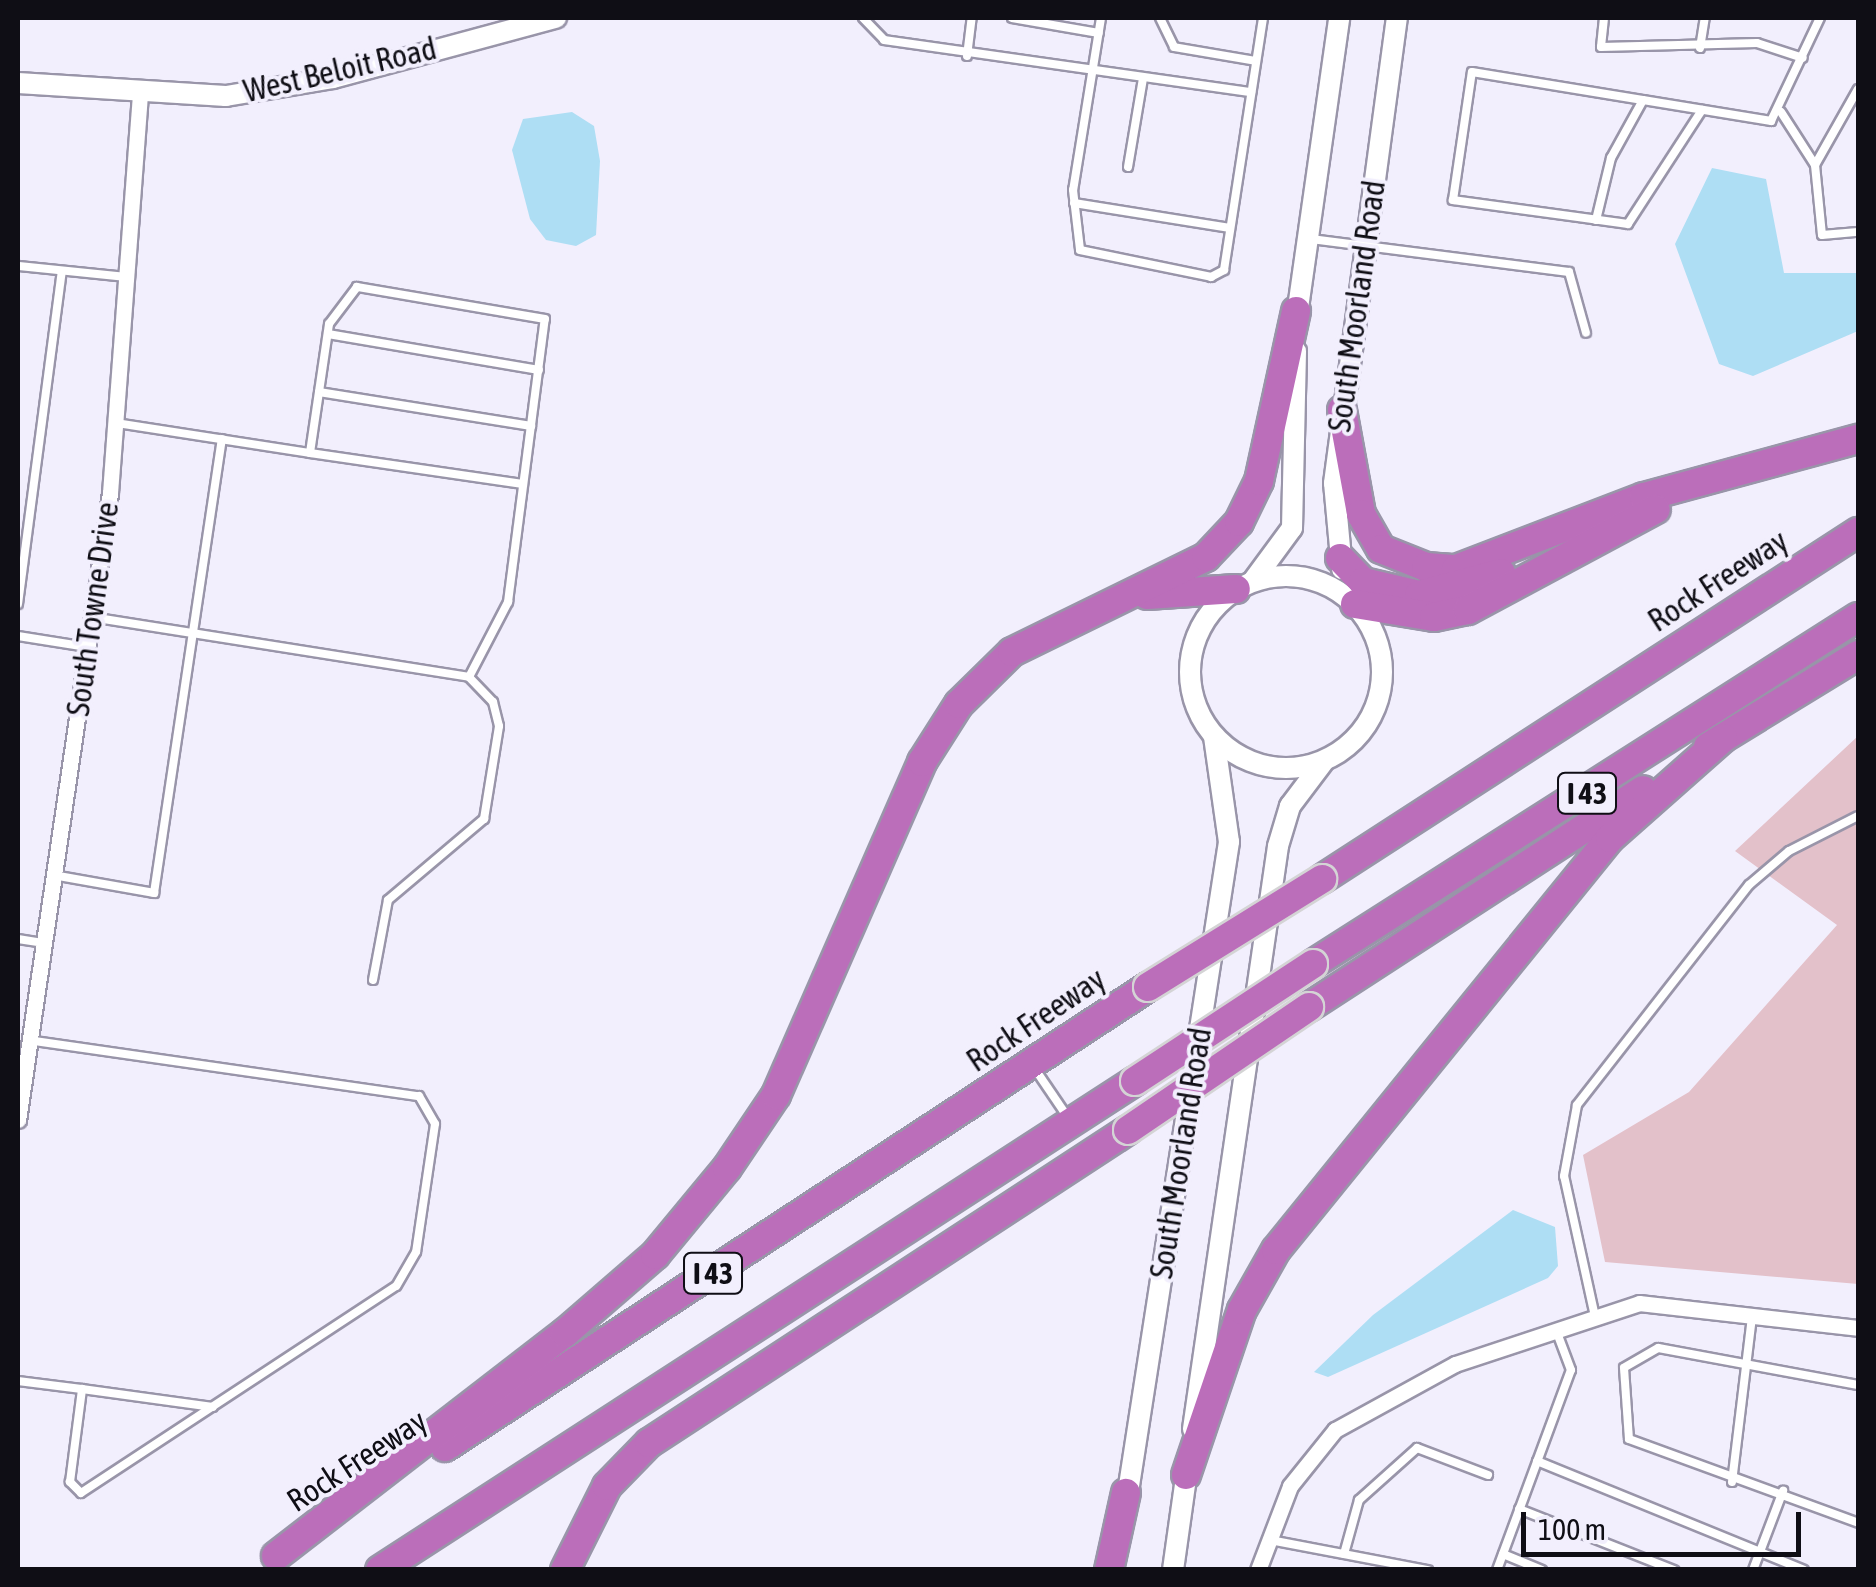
<!DOCTYPE html>
<style>
body{margin:0}
#map{position:relative;width:1876px;height:1587px;overflow:hidden;background:#f2effd;font-family:"Asap Condensed",sans-serif}
div>[style]{position:absolute}
.green>*{inset:0;background:#e3c1ca}
.water>*{inset:0;background:#aedef4}
.roads{filter:drop-shadow(2px 0 #9995a9) drop-shadow(-2px 0 #9995a9) drop-shadow(0 2px #9995a9) drop-shadow(0 -2px #9995a9)}
.lane>*{height:8px;margin:-4px;padding:0 4px;transform-origin:4px;border-radius:4px;background:#fff}
.street>*{height:15px;margin:-7.5px;padding:0 7.5px;transform-origin:7.5px;border-radius:7.5px;background:#fff}
.secondary>*{height:20px;margin:-10px;padding:0 10px;transform-origin:10px;border-radius:10px;background:#fff}
.secondary>.ring{margin:-10px;padding:0;box-sizing:content-box;background:none;border:20px solid #fff;border-radius:50%}
.highway>*{height:28px;margin:-14px;padding:0 14px;transform-origin:14px;border-radius:14px;background:#bb6eba}
.bridges{filter:drop-shadow(2px 0 #d4d4d5) drop-shadow(-2px 0 #d4d4d5) drop-shadow(0 2px #d4d4d5) drop-shadow(0 -2px #d4d4d5)}
.highway-bridge>*{height:28px;margin:-14px;padding:0 14px;transform-origin:14px;border-radius:14px;background:#bb6eba}
span{translate:-50% -50%;white-space:nowrap;text-align:center;line-height:1.15;-webkit-text-stroke:8px #f2effd;paint-order:stroke}
.shield-label span{padding:2px 8px;background:#f2effd;border:2px solid;border-radius:8px;-webkit-text-stroke-width:0}
.shield-label{font-size:30px;color:#0f0e15;font-weight:700}
.street-label{font-size:32px;color:#0f0e15}
.frame{position:absolute;inset:0;border:20px solid #0f0e15;pointer-events:none}
.scale{position:absolute;left:1521px;top:1512px;width:280px;height:45px;box-sizing:border-box;border:5px solid #0f0e15;border-top:0;padding-left:12px;font-size:30px;line-height:35px;white-space:nowrap;color:#0f0e15;-webkit-text-stroke:8px #f2effd;paint-order:stroke}
</style>
<div id="map">
<div class="green">
<div style="clip-path:polygon(1858px 736px,1858px 1284px,1605px 1262px,1583px 1155px,1689px 1092px,1837px 925px,1735px 851px)"></div>
</div>
<div class="water">
<div style="clip-path:polygon(572px 112px,594px 126px,600px 161px,596px 235px,576px 246px,546px 240px,530px 219px,512px 150px,523px 119px)"></div>
<div style="clip-path:polygon(1712px 168px,1766px 179px,1784px 273px,1858px 273px,1858px 331px,1753px 376px,1719px 364px,1675px 244px)"></div>
<div style="clip-path:polygon(1513px 1210px,1555px 1227px,1558px 1266px,1548px 1278px,1328px 1377px,1314px 1372px,1373px 1315px)"></div>
</div>
<div class="roads">
<div class="lane">
<div style="left:863px;top:18px;width:30px;rotate:46deg"></div>
<div style="left:884px;top:40px;width:371px;rotate:8.1deg"></div>
<div style="left:1012px;top:18px;width:88px;rotate:9.8deg"></div>
<div style="left:1101px;top:18px;width:174px;rotate:99.2deg"></div>
<div style="left:1073px;top:190px;width:60px;rotate:83.3deg"></div>
<div style="left:1080px;top:250px;width:134px;rotate:11.6deg"></div>
<div style="left:1211px;top:277px;width:15px;rotate:-28deg"></div>
<div style="left:1224px;top:270px;width:255px;rotate:-81.2deg"></div>
<div style="left:1160px;top:18px;width:32px;rotate:64deg"></div>
<div style="left:1174px;top:47px;width:83px;rotate:9.7deg"></div>
<div style="left:1604px;top:18px;width:29px;rotate:96deg"></div>
<div style="left:1601px;top:47px;width:156px;rotate:-1.5deg"></div>
<div style="left:1757px;top:43px;width:48px;rotate:18.1deg"></div>
<div style="left:1700px;top:48px;width:30px;rotate:-81deg"></div>
<div style="left:967px;top:56px;width:38px;rotate:-83deg"></div>
<div style="left:1702px;top:110px;width:136px;rotate:123deg"></div>
<div style="left:1628px;top:224px;width:177px;rotate:-172.2deg"></div>
<div style="left:1453px;top:200px;width:129px;rotate:-81.6deg"></div>
<div style="left:1472px;top:72px;width:173px;rotate:9.3deg"></div>
<div style="left:1643px;top:100px;width:130px;rotate:9.3deg"></div>
<div style="left:1771px;top:121px;width:114px;rotate:-64.6deg"></div>
<div style="left:1781px;top:112px;width:63px;rotate:57.3deg"></div>
<div style="left:1815px;top:165px;width:70px;rotate:84.3deg"></div>
<div style="left:1822px;top:235px;width:36px;rotate:-5deg"></div>
<div style="left:1815px;top:165px;width:87px;rotate:-60.5deg"></div>
<div style="left:1128px;top:167px;width:90px;rotate:-80.4deg"></div>
<div style="left:1074px;top:203px;width:158px;rotate:9.1deg"></div>
<div style="left:1596px;top:220px;width:64px;rotate:-76.4deg"></div>
<div style="left:1611px;top:158px;width:66px;rotate:-61.1deg"></div>
<div style="left:1311px;top:239px;width:260px;rotate:7.3deg"></div>
<div style="left:1569px;top:272px;width:63px;rotate:74.4deg"></div>
<div style="left:18px;top:266px;width:110px;rotate:5.8deg"></div>
<div style="left:328px;top:334px;width:214px;rotate:9.7deg"></div>
<div style="left:319px;top:392px;width:215px;rotate:9.1deg"></div>
<div style="left:310px;top:453px;width:215px;rotate:8.3deg"></div>
<div style="left:18px;top:604px;width:335px;rotate:-82.5deg"></div>
<div style="left:91px;top:617px;width:383px;rotate:9deg"></div>
<div style="left:469px;top:677px;width:85px;rotate:-62.5deg"></div>
<div style="left:508px;top:602px;width:285px;rotate:-82.6deg"></div>
<div style="left:545px;top:319px;width:191px;rotate:-170.3deg"></div>
<div style="left:357px;top:287px;width:46px;rotate:127.1deg"></div>
<div style="left:329px;top:324px;width:130px;rotate:98.4deg"></div>
<div style="left:310px;top:453px;width:196px;rotate:-171.2deg"></div>
<div style="left:18px;top:636px;width:70px;rotate:9.1deg"></div>
<div style="left:53px;top:875px;width:103px;rotate:10.1deg"></div>
<div style="left:154px;top:893px;width:459px;rotate:-81.5deg"></div>
<div style="left:18px;top:939px;width:25px;rotate:9deg"></div>
<div style="left:373px;top:980px;width:81px;rotate:-79.4deg"></div>
<div style="left:388px;top:900px;width:126px;rotate:-40.2deg"></div>
<div style="left:484px;top:819px;width:94px;rotate:-80.8deg"></div>
<div style="left:499px;top:726px;width:25px;rotate:-104deg"></div>
<div style="left:493px;top:702px;width:35px;rotate:-134deg"></div>
<div style="left:28px;top:1040px;width:395px;rotate:8.2deg"></div>
<div style="left:419px;top:1096px;width:32px;rotate:60deg"></div>
<div style="left:435px;top:1124px;width:129px;rotate:98.4deg"></div>
<div style="left:416px;top:1252px;width:39px;rotate:120deg"></div>
<div style="left:396px;top:1286px;width:377px;rotate:146.7deg"></div>
<div style="left:81px;top:1493px;width:16px;rotate:-135deg"></div>
<div style="left:70px;top:1482px;width:94px;rotate:-82.6deg"></div>
<div style="left:82px;top:1389px;width:132px;rotate:7.8deg"></div>
<div style="left:1035px;top:1069px;width:60px;rotate:55.8deg"></div>
<div style="left:1594px;top:1312px;width:139px;rotate:-102.4deg"></div>
<div style="left:1564px;top:1176px;width:72px;rotate:-79.6deg"></div>
<div style="left:1577px;top:1105px;width:279px;rotate:-52deg"></div>
<div style="left:1749px;top:885px;width:52px;rotate:-40.4deg"></div>
<div style="left:1789px;top:851px;width:77px;rotate:-26.9deg"></div>
<div style="left:18px;top:1381px;width:64px;rotate:7.1deg"></div>
<div style="left:1858px;top:1385px;width:203px;rotate:-169.5deg"></div>
<div style="left:1658px;top:1348px;width:39px;rotate:150deg"></div>
<div style="left:1624px;top:1368px;width:71px;rotate:86deg"></div>
<div style="left:1629px;top:1439px;width:244px;rotate:20.1deg"></div>
<div style="left:1537px;top:1461px;width:288px;rotate:22.2deg"></div>
<div style="left:1732px;top:1482px;width:166px;rotate:-83.1deg"></div>
<div style="left:1519px;top:1509px;width:167px;rotate:21.5deg"></div>
<div style="left:1270px;top:1540px;width:161px;rotate:10.8deg"></div>
<div style="left:1344px;top:1554px;width:56px;rotate:-74.5deg"></div>
<div style="left:1359px;top:1500px;width:78px;rotate:-41.9deg"></div>
<div style="left:1417px;top:1448px;width:76px;rotate:20.8deg"></div>
<div style="left:1503px;top:1554px;width:42px;rotate:22.3deg"></div>
<div style="left:1497px;top:1570px;width:213px;rotate:-69.7deg"></div>
<div style="left:1571px;top:1370px;width:43px;rotate:-110.6deg"></div>
<div style="left:1753px;top:1570px;width:85px;rotate:-69.2deg"></div>
</div>
<div class="street">
<div style="left:18px;top:1120px;width:634px;rotate:-81.65deg"></div>
<div style="left:110px;top:493px;width:400px;rotate:-85.7deg"></div>
<div style="left:1258px;top:1570px;width:90px;rotate:-69.1deg"></div>
<div style="left:1290px;top:1486px;width:72px;rotate:-51.2deg"></div>
<div style="left:1335px;top:1430px;width:137px;rotate:-28.8deg"></div>
<div style="left:1455px;top:1364px;width:194px;rotate:-18.3deg"></div>
<div style="left:1639px;top:1303px;width:220px;rotate:6.5deg"></div>
</div>
<div class="secondary">
<div style="left:18px;top:83px;width:208px;rotate:3.6deg"></div>
<div style="left:226px;top:96px;width:109px;rotate:-9.5deg"></div>
<div style="left:333px;top:78px;width:231px;rotate:-15.1deg"></div>
<div style="left:1296px;top:322px;width:307px;rotate:-81.9deg"></div>
<div style="left:1342px;top:569px;width:86px;rotate:-95.3deg"></div>
<div style="left:1334px;top:483px;width:469px;rotate:-82.3deg"></div>
<div class="ring" style="left:1190px;top:576px;width:172px;height:172px"></div>
<div style="left:1253px;top:581px;width:66px;rotate:-53.7deg"></div>
<div style="left:1292px;top:528px;width:177px;rotate:-88.7deg"></div>
<div style="left:1193px;top:1429px;width:589px;rotate:-81.7deg"></div>
<div style="left:1278px;top:846px;width:42px;rotate:-73.3deg"></div>
<div style="left:1290px;top:806px;width:56px;rotate:-52.9deg"></div>
<div style="left:1126px;top:1505px;width:671px;rotate:-81.17deg"></div>
<div style="left:1229px;top:842px;width:107px;rotate:-98.1deg"></div>
<div style="left:1173px;top:1570px;width:108px;rotate:-82deg"></div>
</div>
<div class="highway">
<div style="left:1342px;top:410px;width:106px;rotate:79.6deg"></div>
<div style="left:1361px;top:514px;width:40px;rotate:60.3deg"></div>
<div style="left:1381px;top:549px;width:48px;rotate:21.8deg"></div>
<div style="left:1426px;top:567px;width:30px;rotate:4deg"></div>
<div style="left:1456px;top:569px;width:201px;rotate:-21deg"></div>
<div style="left:1644px;top:497px;width:222px;rotate:-15.2deg"></div>
<div style="left:1340px;top:558px;width:33px;rotate:46deg"></div>
<div style="left:1363px;top:582px;width:57px;rotate:13.1deg"></div>
<div style="left:1419px;top:595px;width:85px;rotate:-15deg"></div>
<div style="left:1147px;top:595px;width:89px;rotate:-3.9deg"></div>
<div style="left:1355px;top:604px;width:80px;rotate:9.3deg"></div>
<div style="left:1434px;top:617px;width:35px;rotate:-12deg"></div>
<div style="left:1468px;top:610px;width:213px;rotate:-28.2deg"></div>
<div style="left:1708px;top:747px;width:176px;rotate:-31.5deg"></div>
<div style="left:1322px;top:879px;width:639px;rotate:-32.92deg"></div>
<div style="left:1313px;top:964px;width:646px;rotate:-32.48deg"></div>
<div style="left:1309px;top:1007px;width:398px;rotate:-33deg"></div>
<div style="left:445px;top:1447px;width:840px;rotate:-33.2deg"></div>
<div style="left:1186px;top:1475px;width:174px;rotate:-71.3deg"></div>
<div style="left:1242px;top:1310px;width:69px;rotate:-60.5deg"></div>
<div style="left:1276px;top:1250px;width:530px;rotate:-50.97deg"></div>
<div style="left:1610px;top:838px;width:151px;rotate:-41.5deg"></div>
<div style="left:276px;top:1556px;width:365px;rotate:-37.7deg"></div>
<div style="left:565px;top:1333px;width:119px;rotate:-40.9deg"></div>
<div style="left:655px;top:1255px;width:113px;rotate:-50.4deg"></div>
<div style="left:727px;top:1168px;width:88px;rotate:-56.1deg"></div>
<div style="left:776px;top:1095px;width:364px;rotate:-66.3deg"></div>
<div style="left:922px;top:762px;width:69px;rotate:-57.5deg"></div>
<div style="left:959px;top:704px;width:74px;rotate:-44.5deg"></div>
<div style="left:1012px;top:652px;width:216px;rotate:-26.1deg"></div>
<div style="left:1206px;top:557px;width:48px;rotate:-46.7deg"></div>
<div style="left:1239px;top:522px;width:46px;rotate:-64deg"></div>
<div style="left:1259px;top:481px;width:174px;rotate:-77.7deg"></div>
<div style="left:380px;top:1570px;width:900px;rotate:-32.93deg"></div>
<div style="left:565px;top:1570px;width:94px;rotate:-63.4deg"></div>
<div style="left:607px;top:1486px;width:60px;rotate:-45.7deg"></div>
<div style="left:649px;top:1443px;width:572px;rotate:-33.16deg"></div>
<div style="left:1109px;top:1570px;width:79px;rotate:-77.6deg"></div>
</div>
</div>
<div class="bridges">
<div class="highway-bridge">
<div style="left:1148px;top:987px;width:205px;rotate:-31.8deg"></div>
<div style="left:1135px;top:1081px;width:213px;rotate:-33.3deg"></div>
<div style="left:1128px;top:1130px;width:219px;rotate:-34.2deg"></div>
</div>
</div>
<div class="shield-label">
<span style="left:1587px;top:793px">I 43</span>
<span style="left:713px;top:1273px">I 43</span>
</div>
<div class="street-label">
<span style="left:340px;top:70px;rotate:-13deg">West Beloit Road</span>
<span style="left:1357px;top:306px;rotate:-82deg">South Moorland Road</span>
<span style="left:1718px;top:581px;rotate:-33deg">Rock Freeway</span>
<span style="left:93px;top:609px;rotate:-82deg">South Towne Drive</span>
<span style="left:1036px;top:1020px;rotate:-34deg">Rock Freeway</span>
<span style="left:1181px;top:1153px;rotate:-81deg">South Moorland Road</span>
<span style="left:357px;top:1461px;rotate:-33deg">Rock Freeway</span>
</div>
<div class="frame"></div>
<div class="scale">100 m</div>
</div>
